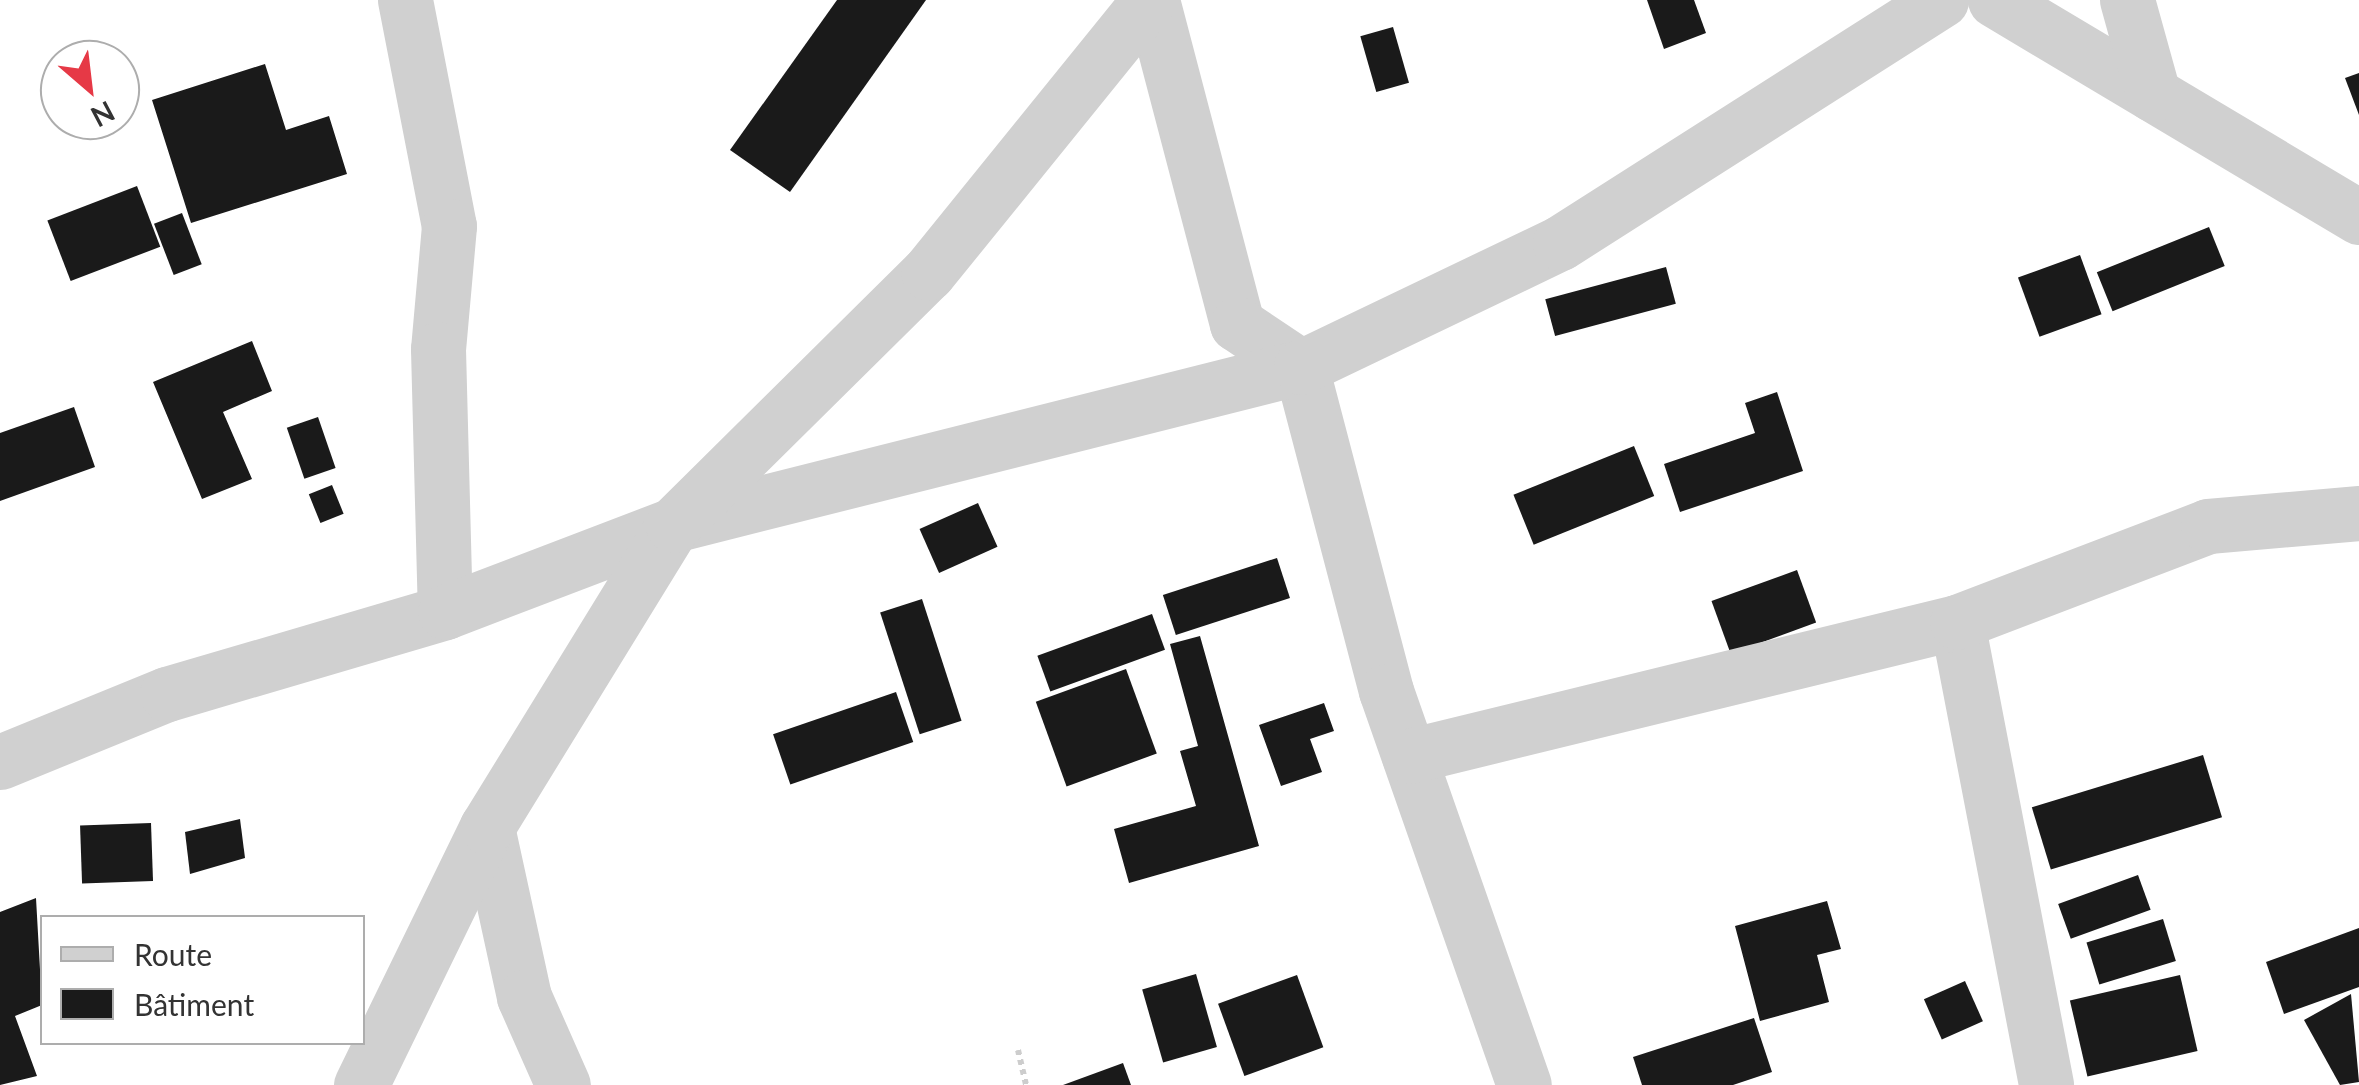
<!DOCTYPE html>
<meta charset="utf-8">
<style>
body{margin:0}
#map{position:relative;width:2359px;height:1085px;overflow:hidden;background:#fff;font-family:Lato,sans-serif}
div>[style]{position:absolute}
.building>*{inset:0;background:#1a1a1a;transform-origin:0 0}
.path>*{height:6px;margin-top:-3px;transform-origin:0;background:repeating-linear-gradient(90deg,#cdcdcd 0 5px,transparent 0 10px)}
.minor>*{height:55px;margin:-27.5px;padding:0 27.5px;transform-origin:27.5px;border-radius:27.5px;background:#d0d0d0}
span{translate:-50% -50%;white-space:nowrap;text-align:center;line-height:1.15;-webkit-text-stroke:10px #fff;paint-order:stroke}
.legend{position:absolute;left:40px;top:915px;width:325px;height:130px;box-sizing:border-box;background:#fff;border:2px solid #adadad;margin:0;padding:12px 18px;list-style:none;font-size:30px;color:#333}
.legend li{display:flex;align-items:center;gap:20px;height:50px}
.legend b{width:50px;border:2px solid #adadad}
.north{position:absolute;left:40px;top:40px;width:100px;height:100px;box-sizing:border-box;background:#fff;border:2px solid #adadad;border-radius:50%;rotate:152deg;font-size:28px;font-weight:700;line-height:40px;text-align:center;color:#333}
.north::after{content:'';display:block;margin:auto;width:35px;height:45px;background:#e63946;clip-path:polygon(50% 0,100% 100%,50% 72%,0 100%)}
</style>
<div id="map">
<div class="building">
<div style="clip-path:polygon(837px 0,926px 0,790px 192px,730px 150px)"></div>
<div style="clip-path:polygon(1647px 0,1694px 0,1706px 33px,1664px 49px)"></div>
<div style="left:1393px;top:27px;width:58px;height:34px;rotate:74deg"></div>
<div style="clip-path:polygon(265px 64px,286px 130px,329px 116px,347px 174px,191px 223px,152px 100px)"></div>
<div style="clip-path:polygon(2359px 73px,2359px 115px,2345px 78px)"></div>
<div style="left:137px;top:186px;width:65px;height:96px;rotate:69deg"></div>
<div style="left:182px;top:213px;width:55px;height:30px;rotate:69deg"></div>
<div style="left:2209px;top:227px;width:42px;height:121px;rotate:68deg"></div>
<div style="left:2080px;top:255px;width:63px;height:66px;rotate:70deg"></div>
<div style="left:1666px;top:267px;width:38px;height:125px;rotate:75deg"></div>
<div style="clip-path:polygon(252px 341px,272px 391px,223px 412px,252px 479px,202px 499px,153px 382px)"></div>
<div style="clip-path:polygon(1777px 392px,1803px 471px,1680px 512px,1664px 464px,1755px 433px,1745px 403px)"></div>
<div style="clip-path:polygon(74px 407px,95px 467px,0 501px,0 433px)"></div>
<div style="left:318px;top:417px;width:54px;height:33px;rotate:71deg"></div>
<div style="left:1634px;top:446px;width:54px;height:130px;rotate:68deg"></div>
<div style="left:332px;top:485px;width:31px;height:25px;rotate:68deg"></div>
<div style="left:978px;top:503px;width:48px;height:64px;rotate:66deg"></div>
<div style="left:1277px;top:558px;width:42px;height:120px;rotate:72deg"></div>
<div style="left:1797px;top:570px;width:56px;height:91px;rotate:70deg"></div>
<div style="left:922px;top:599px;width:128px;height:44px;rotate:72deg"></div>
<div style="left:1152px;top:614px;width:38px;height:122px;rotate:70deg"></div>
<div style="clip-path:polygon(1200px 636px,1259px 846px,1129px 883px,1114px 829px,1196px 806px,1180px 751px,1198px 746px,1170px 644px)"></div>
<div style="left:1126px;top:669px;width:90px;height:96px;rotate:70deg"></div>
<div style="left:896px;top:692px;width:53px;height:130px;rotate:71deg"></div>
<div style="clip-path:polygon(1324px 703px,1334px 731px,1310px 739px,1322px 772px,1281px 786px,1259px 725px)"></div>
<div style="left:2203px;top:755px;width:65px;height:179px;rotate:73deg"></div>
<div style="clip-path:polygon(240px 819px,245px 858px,190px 874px,185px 832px)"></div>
<div style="left:151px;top:823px;width:58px;height:71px;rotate:88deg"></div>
<div style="left:2138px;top:875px;width:37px;height:85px;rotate:70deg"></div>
<div style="clip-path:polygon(36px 898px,42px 1005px,15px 1016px,37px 1076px,0 1085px,0 912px)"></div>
<div style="clip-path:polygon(1827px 901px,1841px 949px,1817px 955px,1829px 1002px,1760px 1021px,1735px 926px)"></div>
<div style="left:2163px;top:919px;width:44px;height:80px;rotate:73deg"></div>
<div style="clip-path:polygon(2359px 928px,2359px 987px,2284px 1014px,2266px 962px)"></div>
<div style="left:1196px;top:974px;width:76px;height:56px;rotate:74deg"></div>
<div style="left:1297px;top:975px;width:77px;height:84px;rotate:70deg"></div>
<div style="left:2180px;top:975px;width:78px;height:113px;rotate:77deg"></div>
<div style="left:1965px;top:981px;width:44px;height:45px;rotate:66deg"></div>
<div style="clip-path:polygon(2351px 994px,2359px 1082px,2340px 1085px,2304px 1020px)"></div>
<div style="clip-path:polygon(1754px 1018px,1772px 1072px,1733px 1085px,1642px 1085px,1633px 1057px)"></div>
<div style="clip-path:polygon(1123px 1063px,1131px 1085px,1063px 1085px)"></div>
</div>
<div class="path">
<div style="left:1018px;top:1050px;width:36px;rotate:77deg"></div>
</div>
<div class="minor">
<div style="left:405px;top:0;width:230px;rotate:79deg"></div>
<div style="left:449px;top:226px;width:123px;rotate:95.1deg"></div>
<div style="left:438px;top:349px;width:263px;rotate:88.5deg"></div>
<div style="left:1152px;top:0;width:335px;rotate:75.3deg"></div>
<div style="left:1237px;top:324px;width:77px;rotate:33.9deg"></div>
<div style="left:1301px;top:367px;width:335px;rotate:75.3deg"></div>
<div style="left:1386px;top:691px;width:417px;rotate:70.7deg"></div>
<div style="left:1995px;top:0;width:424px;rotate:30.8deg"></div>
<div style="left:2127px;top:0;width:98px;rotate:74.5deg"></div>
<div style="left:1957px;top:622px;width:471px;rotate:79.1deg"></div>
<div style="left:1409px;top:756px;width:564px;rotate:-13.74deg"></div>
<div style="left:1957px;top:622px;width:269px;rotate:-20.9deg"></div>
<div style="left:2208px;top:526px;width:152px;rotate:-4.9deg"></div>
<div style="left:0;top:762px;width:180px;rotate:-22.2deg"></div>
<div style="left:167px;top:694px;width:290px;rotate:-16.4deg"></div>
<div style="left:445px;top:612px;width:244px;rotate:-20.9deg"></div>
<div style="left:673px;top:525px;width:648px;rotate:-14.12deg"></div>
<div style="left:1301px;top:367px;width:287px;rotate:-25.6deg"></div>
<div style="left:1560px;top:243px;width:452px;rotate:-32.5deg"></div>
<div style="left:487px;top:827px;width:174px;rotate:77.7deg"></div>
<div style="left:524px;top:997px;width:96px;rotate:66.1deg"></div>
<div style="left:361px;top:1085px;width:287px;rotate:-64deg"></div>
<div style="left:487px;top:827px;width:355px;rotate:-58.4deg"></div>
<div style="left:673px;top:525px;width:359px;rotate:-44.7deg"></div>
<div style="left:928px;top:273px;width:351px;rotate:-51deg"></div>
</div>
<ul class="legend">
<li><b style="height:12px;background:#d0d0d0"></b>Route</li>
<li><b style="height:28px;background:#1a1a1a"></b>Bâtiment</li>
</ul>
<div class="north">N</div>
</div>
